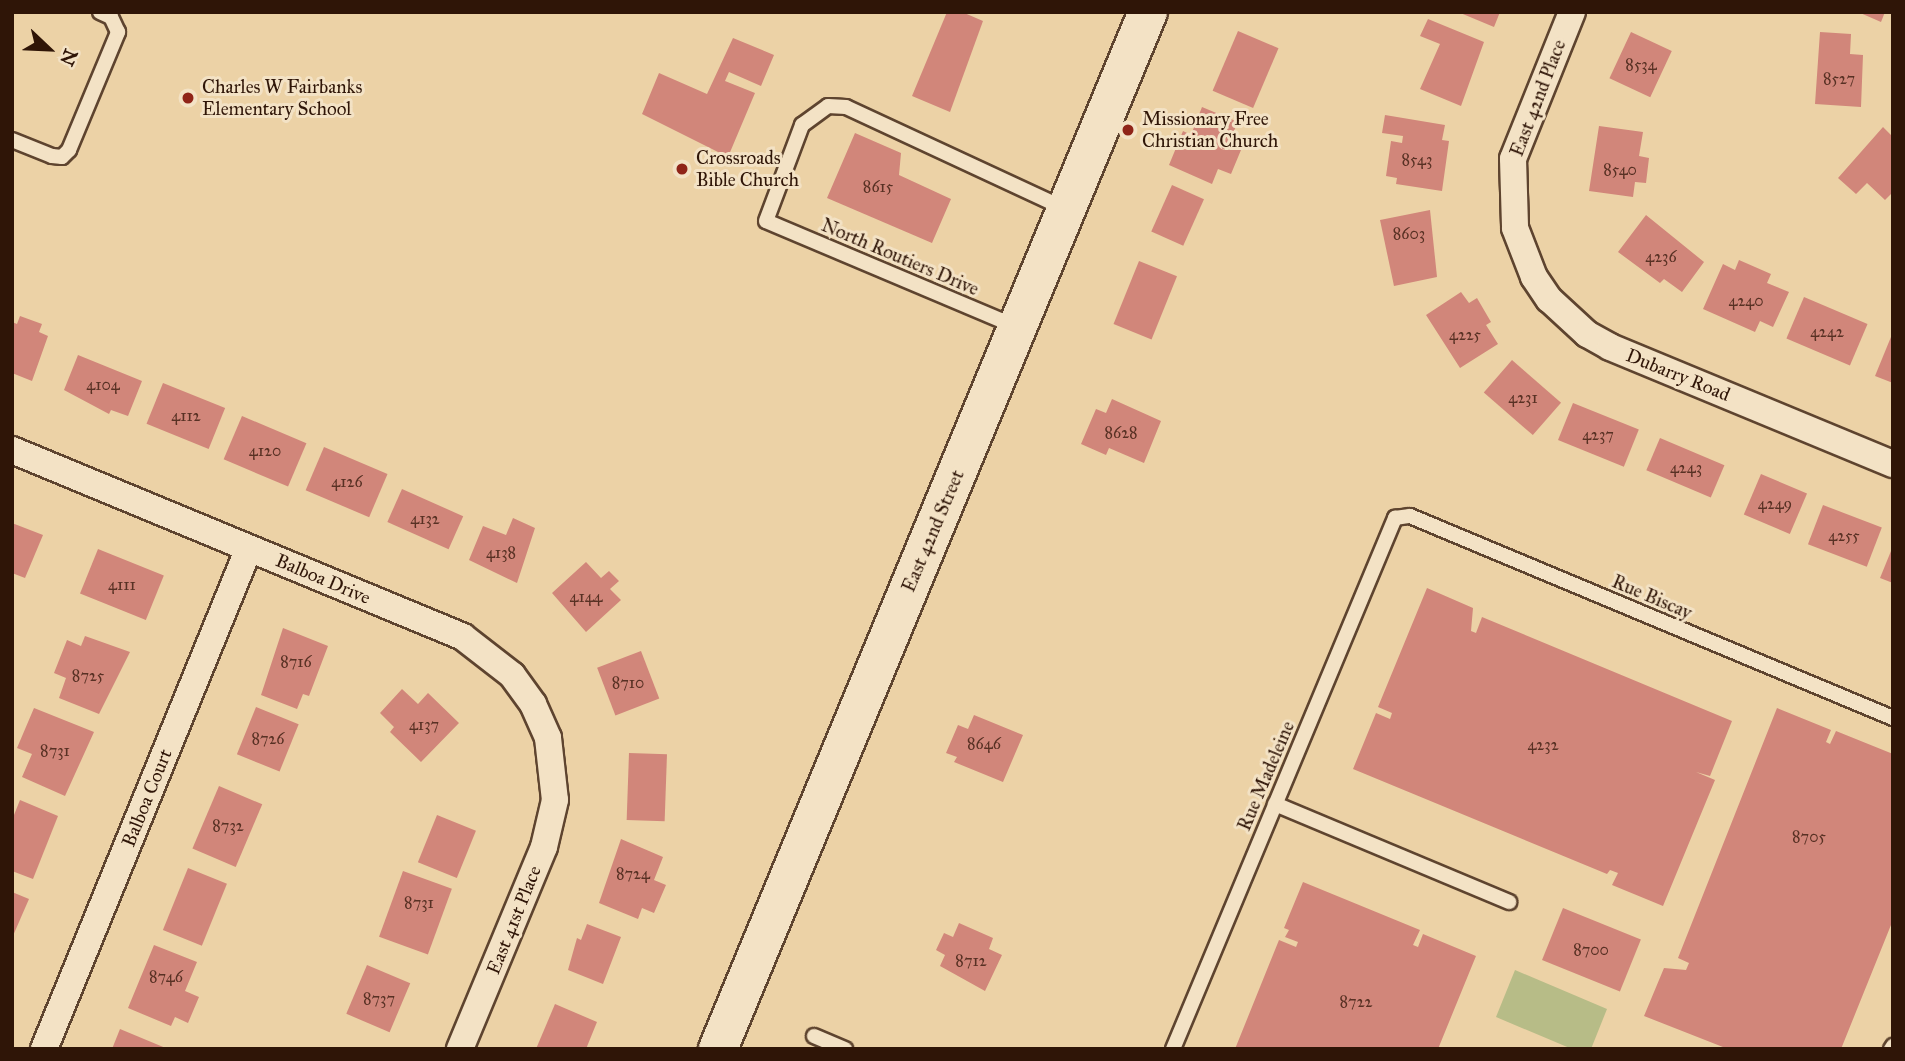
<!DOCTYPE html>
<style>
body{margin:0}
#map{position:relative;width:1905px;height:1061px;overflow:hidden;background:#ecd2a6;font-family:"IM FELL Great Primer",serif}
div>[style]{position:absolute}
.green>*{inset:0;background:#b7bc87}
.building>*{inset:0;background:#d1867a;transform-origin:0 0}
.roads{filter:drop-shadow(2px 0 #5e442f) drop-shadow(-2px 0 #5e442f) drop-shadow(0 2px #5e442f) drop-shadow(0 -2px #5e442f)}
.lane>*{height:14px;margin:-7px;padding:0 7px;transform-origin:7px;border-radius:7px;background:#f3e2c5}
.street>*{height:26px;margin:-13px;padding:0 13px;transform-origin:13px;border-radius:13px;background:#f3e2c5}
.secondary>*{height:38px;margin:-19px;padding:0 19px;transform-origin:19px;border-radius:19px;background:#f3e2c5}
.dots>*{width:19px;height:19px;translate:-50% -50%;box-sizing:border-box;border:4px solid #f3e2c5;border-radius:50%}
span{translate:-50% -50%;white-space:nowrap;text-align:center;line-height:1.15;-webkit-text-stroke:6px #f3e2c5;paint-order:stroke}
.number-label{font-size:16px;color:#583124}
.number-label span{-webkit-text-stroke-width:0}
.poi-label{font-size:19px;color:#2f1507}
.left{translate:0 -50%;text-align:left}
.street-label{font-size:19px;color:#2f1507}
.frame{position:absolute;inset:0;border:14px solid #2f1507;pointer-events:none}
.north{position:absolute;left:14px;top:14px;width:70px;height:70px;-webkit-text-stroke:5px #f3e2c5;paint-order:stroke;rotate:113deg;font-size:19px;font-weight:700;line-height:28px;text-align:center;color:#2f1507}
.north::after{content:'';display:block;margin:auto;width:24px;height:32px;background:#2f1507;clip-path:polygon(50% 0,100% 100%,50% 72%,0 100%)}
</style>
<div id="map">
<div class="green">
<div style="clip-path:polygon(1515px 970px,1607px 1009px,1591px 1049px,1572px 1049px,1496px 1017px)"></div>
</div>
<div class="building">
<div style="clip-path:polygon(947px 12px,962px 12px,983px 21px,950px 112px,912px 96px)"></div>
<div style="clip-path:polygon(1458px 12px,1500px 12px,1494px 27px)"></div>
<div style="clip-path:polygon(1858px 12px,1885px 12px,1881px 22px)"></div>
<div style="clip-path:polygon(1428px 19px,1484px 42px,1461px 106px,1420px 89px,1440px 44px,1420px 36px)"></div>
<div style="left:1238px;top:31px;width:44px;height:65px;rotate:23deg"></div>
<div style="left:1631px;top:32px;width:45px;height:51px;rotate:25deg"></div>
<div style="clip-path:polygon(1820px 32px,1851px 34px,1850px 54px,1863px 55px,1861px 107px,1815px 104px)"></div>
<div style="clip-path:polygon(733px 38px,774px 55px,761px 86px,729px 72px,725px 81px,755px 93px,728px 157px,642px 114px,659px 73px,707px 94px)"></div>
<div style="clip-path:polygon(1202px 107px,1238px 122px,1228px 144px,1241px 150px,1231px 174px,1218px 169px,1212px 184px,1169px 165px,1183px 131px,1191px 135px)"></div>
<div style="clip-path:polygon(1385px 115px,1445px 125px,1442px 140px,1449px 141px,1442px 191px,1396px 184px,1397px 178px,1386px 176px,1391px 141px,1402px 143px,1403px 136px,1382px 133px)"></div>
<div style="clip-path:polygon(1599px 126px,1643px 132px,1639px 156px,1649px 158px,1646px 183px,1635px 182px,1633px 197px,1589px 191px)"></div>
<div style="clip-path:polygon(1883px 127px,1893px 137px,1893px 192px,1885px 200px,1867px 183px,1856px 194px,1838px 178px)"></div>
<div style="clip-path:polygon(855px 133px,901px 153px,899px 175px,951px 199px,932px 243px,827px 198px)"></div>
<div style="left:1172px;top:185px;width:35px;height:51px;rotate:24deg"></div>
<div style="clip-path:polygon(1430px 210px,1437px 277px,1394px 286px,1380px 220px)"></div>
<div style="clip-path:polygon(1646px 215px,1704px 262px,1682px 292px,1664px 279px,1660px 283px,1618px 252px)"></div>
<div style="clip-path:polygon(1739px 260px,1771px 274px,1767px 283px,1789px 292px,1773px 327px,1760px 321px,1755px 332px,1703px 309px,1723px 264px,1735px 270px)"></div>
<div style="left:1139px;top:261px;width:41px;height:68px;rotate:22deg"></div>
<div style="clip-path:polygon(1461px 292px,1469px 303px,1477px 298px,1491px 322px,1486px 325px,1498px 344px,1460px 368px,1426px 315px)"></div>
<div style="left:1804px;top:297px;width:69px;height:45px;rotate:23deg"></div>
<div style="clip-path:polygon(20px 316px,42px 324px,39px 332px,48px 336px,32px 381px,12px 373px,12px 322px,17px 324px)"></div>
<div style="clip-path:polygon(1893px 332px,1893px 383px,1875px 376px)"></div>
<div style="clip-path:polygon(78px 355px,142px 381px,128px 416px,111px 410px,109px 414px,64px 390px)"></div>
<div style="left:1512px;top:360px;width:65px;height:43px;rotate:41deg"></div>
<div style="left:163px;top:383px;width:67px;height:44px;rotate:22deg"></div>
<div style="clip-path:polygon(1112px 399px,1161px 421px,1144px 463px,1109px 448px,1106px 455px,1081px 444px,1096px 409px,1106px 413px)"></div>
<div style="left:1573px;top:403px;width:71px;height:40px;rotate:22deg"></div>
<div style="left:242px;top:416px;width:70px;height:47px;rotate:23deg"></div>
<div style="left:1660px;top:438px;width:70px;height:35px;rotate:23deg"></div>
<div style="left:324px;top:447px;width:69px;height:47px;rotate:23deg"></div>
<div style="left:1761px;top:474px;width:50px;height:44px;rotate:23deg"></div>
<div style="left:402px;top:489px;width:67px;height:36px;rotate:24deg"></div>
<div style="left:1823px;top:505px;width:63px;height:42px;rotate:21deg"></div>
<div style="clip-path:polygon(513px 518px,535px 528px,517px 583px,469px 560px,483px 526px,506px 535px)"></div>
<div style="clip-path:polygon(12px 523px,43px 535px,25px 578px,12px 573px)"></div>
<div style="clip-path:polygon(1893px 546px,1893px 583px,1880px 578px)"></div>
<div style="left:98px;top:549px;width:71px;height:48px;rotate:22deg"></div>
<div style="clip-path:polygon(586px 562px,601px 578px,609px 571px,619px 581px,610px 589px,621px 600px,586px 632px,552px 593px)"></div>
<div style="clip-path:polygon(1427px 588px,1473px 608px,1471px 631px,1476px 633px,1482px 617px,1732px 721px,1710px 776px,1696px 772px,1715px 780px,1663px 906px,1612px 885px,1618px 873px,1610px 870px,1607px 874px,1353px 769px,1376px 713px,1390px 719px,1392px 713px,1378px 707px)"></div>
<div style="clip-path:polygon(283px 628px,328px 646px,309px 696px,303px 694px,297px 709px,261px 695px)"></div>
<div style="clip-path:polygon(85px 636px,130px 652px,99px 714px,59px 698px,66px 678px,54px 673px,67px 640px,81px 646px)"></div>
<div style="left:641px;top:651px;width:51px;height:47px;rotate:69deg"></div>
<div style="clip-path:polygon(402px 689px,418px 704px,428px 693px,459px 723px,421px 762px,390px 732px,394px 727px,380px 713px)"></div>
<div style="left:256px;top:707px;width:46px;height:51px;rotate:22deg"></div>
<div style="clip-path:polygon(34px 708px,94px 732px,65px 796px,22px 777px,32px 754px,17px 748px)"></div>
<div style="clip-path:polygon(1777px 708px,1831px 730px,1826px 742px,1830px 744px,1836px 731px,1893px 754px,1893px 920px,1841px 1049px,1728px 1049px,1644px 1016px,1664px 968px,1686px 970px,1689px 963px,1678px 958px)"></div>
<div style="clip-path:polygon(974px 715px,1023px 735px,1003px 782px,954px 762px,957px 757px,946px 753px,958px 725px,968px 729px)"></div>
<div style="left:629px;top:753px;width:38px;height:67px;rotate:2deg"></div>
<div style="left:219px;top:786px;width:47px;height:68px;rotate:23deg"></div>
<div style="clip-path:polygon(20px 800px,58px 816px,33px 879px,12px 871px,12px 820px)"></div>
<div style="left:437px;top:815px;width:42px;height:51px;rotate:22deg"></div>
<div style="clip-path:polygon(621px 839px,663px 857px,654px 880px,666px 885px,654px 913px,642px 908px,638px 919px,599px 903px)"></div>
<div style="left:188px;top:868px;width:42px;height:67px;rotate:22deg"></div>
<div style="left:403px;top:871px;width:52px;height:70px;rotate:20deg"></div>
<div style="clip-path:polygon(1303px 882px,1420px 930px,1413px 945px,1418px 947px,1423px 934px,1476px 956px,1438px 1049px,1235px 1049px,1279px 940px,1296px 947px,1298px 942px,1285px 937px,1289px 930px,1284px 928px)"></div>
<div style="clip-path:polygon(12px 892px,29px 899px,12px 938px)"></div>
<div style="left:1563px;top:908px;width:84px;height:56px;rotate:22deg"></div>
<div style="clip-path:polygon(959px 923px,993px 938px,989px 949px,1002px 955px,985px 991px,940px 966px,945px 955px,936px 950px,944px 933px,953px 937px)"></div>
<div style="clip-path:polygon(587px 924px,621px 937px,603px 984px,568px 970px,577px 938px,581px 940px)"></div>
<div style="clip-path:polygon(154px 945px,197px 962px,185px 991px,199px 997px,188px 1023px,175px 1017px,171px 1026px,128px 1008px)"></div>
<div style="left:367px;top:965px;width:47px;height:53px;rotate:23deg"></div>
<div style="clip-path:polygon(555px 1004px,597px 1022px,586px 1049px,536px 1049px)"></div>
<div style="clip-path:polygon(120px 1029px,168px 1049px,112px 1049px)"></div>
</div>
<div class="roads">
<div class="lane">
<div style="left:12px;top:140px;width:43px;rotate:21.8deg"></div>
<div style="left:52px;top:156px;width:10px;rotate:6deg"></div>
<div style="left:62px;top:157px;width:10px;rotate:-45deg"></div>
<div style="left:69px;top:150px;width:128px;rotate:-67.4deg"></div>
<div style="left:118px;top:32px;width:17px;rotate:-115deg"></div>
<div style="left:111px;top:17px;width:12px;rotate:-156deg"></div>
<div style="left:1017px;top:327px;width:272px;rotate:-157.1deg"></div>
<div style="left:766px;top:221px;width:103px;rotate:-69.4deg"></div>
<div style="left:802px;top:125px;width:32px;rotate:-36deg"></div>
<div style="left:828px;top:106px;width:18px;rotate:3deg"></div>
<div style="left:846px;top:107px;width:240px;rotate:24.9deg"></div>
<div style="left:1275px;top:804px;width:254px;rotate:22.7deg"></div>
<div style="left:814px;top:1036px;width:34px;rotate:23deg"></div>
<div style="left:1173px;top:1049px;width:576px;rotate:-67.31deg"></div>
<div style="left:1395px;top:518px;width:15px;rotate:-8deg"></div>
<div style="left:1410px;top:516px;width:524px;rotate:22.7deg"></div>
<div style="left:1891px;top:1049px;width:4px;rotate:-56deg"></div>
</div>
<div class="street">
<div style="left:1572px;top:12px;width:158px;rotate:111.9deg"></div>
<div style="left:1513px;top:159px;width:69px;rotate:88.3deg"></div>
<div style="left:1515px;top:228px;width:53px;rotate:68.8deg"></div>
<div style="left:1534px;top:277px;width:27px;rotate:56deg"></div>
<div style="left:1549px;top:299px;width:52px;rotate:42.6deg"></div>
<div style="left:1587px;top:334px;width:26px;rotate:29deg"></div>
<div style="left:1610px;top:347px;width:306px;rotate:22.5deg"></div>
<div style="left:12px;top:450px;width:488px;rotate:22.5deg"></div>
<div style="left:463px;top:637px;width:62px;rotate:37.8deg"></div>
<div style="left:512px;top:675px;width:36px;rotate:54deg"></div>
<div style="left:533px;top:704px;width:37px;rotate:66deg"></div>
<div style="left:548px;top:738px;width:62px;rotate:83.6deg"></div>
<div style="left:555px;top:800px;width:48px;rotate:103.2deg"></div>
<div style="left:544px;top:847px;width:219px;rotate:112.6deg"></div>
<div style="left:44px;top:1049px;width:541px;rotate:-67.75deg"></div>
</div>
<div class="secondary">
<div style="left:718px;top:1049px;width:1123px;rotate:-67.48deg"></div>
</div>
</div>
<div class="dots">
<div style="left:188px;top:98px;background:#8f2418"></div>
<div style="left:1128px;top:130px;background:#8f2418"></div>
<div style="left:682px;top:169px;background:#8f2418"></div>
</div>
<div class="number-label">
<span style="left:1641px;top:65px">8534</span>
<span style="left:1839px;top:79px">8527</span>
<span style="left:1417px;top:160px">8543</span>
<span style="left:1620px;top:170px">8540</span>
<span style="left:878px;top:187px">8615</span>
<span style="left:1409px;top:234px">8603</span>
<span style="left:1661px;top:257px">4236</span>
<span style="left:1746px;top:301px">4240</span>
<span style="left:1827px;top:332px">4242</span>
<span style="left:1465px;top:335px">4225</span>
<span style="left:103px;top:385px">4104</span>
<span style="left:1523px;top:398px">4231</span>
<span style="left:186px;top:416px">4112</span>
<span style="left:1121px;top:433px">8628</span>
<span style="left:1598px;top:435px">4237</span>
<span style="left:265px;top:451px">4120</span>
<span style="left:1686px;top:468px">4243</span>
<span style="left:347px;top:482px">4126</span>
<span style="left:1775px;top:504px">4249</span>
<span style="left:425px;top:519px">4132</span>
<span style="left:1844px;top:536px">4255</span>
<span style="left:501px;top:553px">4138</span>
<span style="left:122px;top:585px">4111</span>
<span style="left:586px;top:597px">4144</span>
<span style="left:296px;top:662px">8716</span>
<span style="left:88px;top:676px">8725</span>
<span style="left:628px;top:683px">8710</span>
<span style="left:424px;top:725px">4137</span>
<span style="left:268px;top:739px">8726</span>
<span style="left:984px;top:744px">8646</span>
<span style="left:1543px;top:745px">4232</span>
<span style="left:55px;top:751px">8731</span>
<span style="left:228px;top:826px">8732</span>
<span style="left:1809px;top:837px">8705</span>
<span style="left:633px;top:874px">8724</span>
<span style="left:419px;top:903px">8731</span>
<span style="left:1591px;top:950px">8700</span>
<span style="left:971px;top:961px">8712</span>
<span style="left:166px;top:977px">8746</span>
<span style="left:379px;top:999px">8737</span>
<span style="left:1356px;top:1002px">8722</span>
</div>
<div class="poi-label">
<span class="left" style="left:202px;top:98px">Charles W Fairbanks<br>Elementary School</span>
<span class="left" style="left:1142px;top:130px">Missionary Free<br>Christian Church</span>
<span class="left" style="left:696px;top:169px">Crossroads<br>Bible Church</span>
</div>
<div class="street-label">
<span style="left:1538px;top:98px;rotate:-69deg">East 42nd Place</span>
<span style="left:900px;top:257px;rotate:23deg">North Routiers Drive</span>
<span style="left:1678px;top:375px;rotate:22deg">Dubarry Road</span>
<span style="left:933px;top:531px;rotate:-67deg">East 42nd Street</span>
<span style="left:323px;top:579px;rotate:23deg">Balboa Drive</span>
<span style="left:1652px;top:597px;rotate:23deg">Rue Biscay</span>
<span style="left:1266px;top:776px;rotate:-67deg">Rue Madeleine</span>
<span style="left:147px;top:798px;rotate:-68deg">Balboa Court</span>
<span style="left:514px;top:920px;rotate:-68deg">East 41st Place</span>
</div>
<div class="frame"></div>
<div class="north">N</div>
</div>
